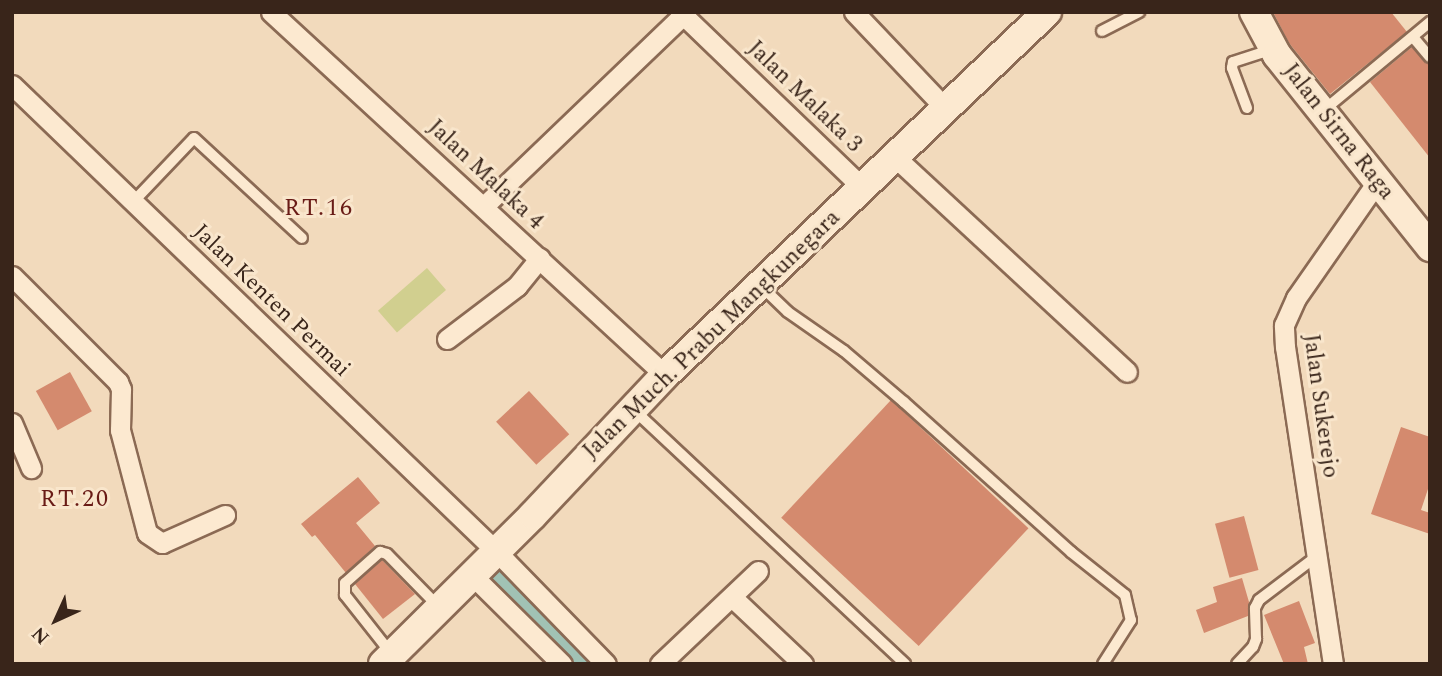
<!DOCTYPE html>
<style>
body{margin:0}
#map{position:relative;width:1442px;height:676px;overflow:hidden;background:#f2dabc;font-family:Spectral,serif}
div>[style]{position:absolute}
.green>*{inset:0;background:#d1cf8f;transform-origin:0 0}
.river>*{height:33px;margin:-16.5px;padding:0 16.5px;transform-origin:16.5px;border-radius:16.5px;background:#a1c2b4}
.building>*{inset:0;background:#d48a6e;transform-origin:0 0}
.roads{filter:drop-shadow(2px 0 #8b6a54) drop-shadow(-2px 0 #8b6a54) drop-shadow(0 2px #8b6a54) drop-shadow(0 -2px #8b6a54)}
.lane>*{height:10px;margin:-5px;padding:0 5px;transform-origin:5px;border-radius:5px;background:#fce9d0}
.street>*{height:19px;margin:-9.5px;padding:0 9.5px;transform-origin:9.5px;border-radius:9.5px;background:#fce9d0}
.secondary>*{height:28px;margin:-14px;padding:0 14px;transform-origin:14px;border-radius:14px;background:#fce9d0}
span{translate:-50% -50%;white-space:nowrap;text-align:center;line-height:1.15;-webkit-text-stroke:6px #f9e6cc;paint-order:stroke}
.street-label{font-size:23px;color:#39251a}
.neighbourhood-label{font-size:24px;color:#691b16;letter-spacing:2px}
.frame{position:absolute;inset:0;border:14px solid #39251a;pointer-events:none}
.north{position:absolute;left:21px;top:585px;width:70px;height:70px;-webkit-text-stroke:5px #f9e6cc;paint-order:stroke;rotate:225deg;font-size:19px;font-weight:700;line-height:28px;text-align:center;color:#39251a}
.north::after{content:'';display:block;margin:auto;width:24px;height:32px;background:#39251a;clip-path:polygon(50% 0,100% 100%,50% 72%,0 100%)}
</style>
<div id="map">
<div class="green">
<div style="left:427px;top:268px;width:29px;height:65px;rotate:49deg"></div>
</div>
<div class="river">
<div style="left:485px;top:567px;width:139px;rotate:44.4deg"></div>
</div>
<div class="building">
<div style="clip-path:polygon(1273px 12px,1391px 12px,1407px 32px,1330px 94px,1289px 43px)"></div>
<div style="clip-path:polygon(1412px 47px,1430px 64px,1430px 158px,1370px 82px)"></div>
<div style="left:70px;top:372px;width:45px;height:39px;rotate:61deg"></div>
<div style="left:529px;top:391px;width:59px;height:45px;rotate:47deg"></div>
<div style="left:891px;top:400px;width:188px;height:161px;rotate:43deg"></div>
<div style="clip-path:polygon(1401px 427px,1430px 437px,1430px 483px,1421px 510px,1430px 513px,1430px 534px,1371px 514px)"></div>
<div style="clip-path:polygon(358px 477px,380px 503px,356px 523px,375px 546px,346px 573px,315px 535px,312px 537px,301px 524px)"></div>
<div style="left:1244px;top:516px;width:56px;height:30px;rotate:75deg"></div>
<div style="clip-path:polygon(382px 560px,415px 594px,383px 619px,355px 584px)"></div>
<div style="clip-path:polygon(1242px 578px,1249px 602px,1248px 616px,1204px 633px,1196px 610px,1217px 602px,1213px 587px)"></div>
<div style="clip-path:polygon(1299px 601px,1315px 643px,1304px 647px,1308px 664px,1284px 664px,1264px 615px)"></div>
</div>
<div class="roads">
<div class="lane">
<div style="left:1102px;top:31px;width:42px;rotate:-27.2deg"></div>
<div style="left:1413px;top:37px;width:26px;rotate:50deg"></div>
<div style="left:1247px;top:108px;width:43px;rotate:-110.6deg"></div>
<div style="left:1232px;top:68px;width:6px;rotate:-81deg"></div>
<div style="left:1233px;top:62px;width:39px;rotate:-18deg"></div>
<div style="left:1324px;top:110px;width:138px;rotate:-39.7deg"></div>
<div style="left:133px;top:202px;width:88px;rotate:-46.4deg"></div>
<div style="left:194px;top:138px;width:147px;rotate:42.8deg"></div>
<div style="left:761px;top:286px;width:37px;rotate:44deg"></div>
<div style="left:788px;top:312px;width:68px;rotate:34.9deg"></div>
<div style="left:844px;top:351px;width:79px;rotate:40.4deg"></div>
<div style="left:904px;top:402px;width:224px;rotate:41.9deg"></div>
<div style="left:1071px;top:552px;width:69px;rotate:38.5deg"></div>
<div style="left:1125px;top:595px;width:26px;rotate:77deg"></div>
<div style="left:1131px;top:620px;width:52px;rotate:122.5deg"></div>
<div style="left:635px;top:411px;width:370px;rotate:43.1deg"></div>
<div style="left:390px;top:652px;width:73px;rotate:-128.3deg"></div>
<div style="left:345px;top:595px;width:12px;rotate:-90deg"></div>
<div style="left:345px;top:583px;width:47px;rotate:-41.5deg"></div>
<div style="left:380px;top:552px;width:7px;rotate:16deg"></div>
<div style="left:387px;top:554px;width:71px;rotate:45.6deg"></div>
<div style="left:1237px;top:664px;width:23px;rotate:-47deg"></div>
<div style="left:1253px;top:647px;width:9px;rotate:-69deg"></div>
<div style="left:1256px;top:639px;width:31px;rotate:-92deg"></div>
<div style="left:1255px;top:608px;width:9px;rotate:-63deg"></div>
<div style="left:1259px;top:600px;width:73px;rotate:-37.2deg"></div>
</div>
<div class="street">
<div style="left:271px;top:12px;width:536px;rotate:42.65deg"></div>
<div style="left:680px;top:12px;width:254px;rotate:43.9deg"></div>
<div style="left:854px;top:12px;width:135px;rotate:46.5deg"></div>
<div style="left:12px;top:85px;width:673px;rotate:43.92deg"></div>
<div style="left:497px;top:552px;width:156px;rotate:45.8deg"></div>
<div style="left:895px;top:157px;width:316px;rotate:42.8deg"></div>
<div style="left:484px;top:206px;width:280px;rotate:-43.8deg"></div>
<div style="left:12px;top:276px;width:150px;rotate:45deg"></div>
<div style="left:118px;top:382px;width:8px;rotate:67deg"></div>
<div style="left:121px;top:389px;width:41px;rotate:91.4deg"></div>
<div style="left:120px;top:430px;width:106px;rotate:75.3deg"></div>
<div style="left:147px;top:533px;width:18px;rotate:34deg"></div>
<div style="left:162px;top:543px;width:69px;rotate:-24deg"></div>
<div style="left:447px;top:339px;width:88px;rotate:-37.1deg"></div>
<div style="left:517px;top:286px;width:36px;rotate:-51deg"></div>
<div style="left:12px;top:423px;width:49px;rotate:67.1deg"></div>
<div style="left:473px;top:576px;width:125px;rotate:44.7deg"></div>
<div style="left:733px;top:598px;width:96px;rotate:43.3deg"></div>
<div style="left:660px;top:664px;width:135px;rotate:-43.5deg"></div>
<div style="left:1333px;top:664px;width:321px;rotate:-98.6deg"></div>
<div style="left:1285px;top:347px;width:22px;rotate:-93deg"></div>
<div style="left:1284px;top:325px;width:30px;rotate:-66deg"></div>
<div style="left:1296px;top:298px;width:141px;rotate:-55.1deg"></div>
</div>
<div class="secondary">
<div style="left:1254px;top:12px;width:49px;rotate:61.9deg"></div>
<div style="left:1277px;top:55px;width:246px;rotate:51.4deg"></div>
<div style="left:383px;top:664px;width:211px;rotate:-44.8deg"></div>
<div style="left:533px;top:515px;width:192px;rotate:-46.7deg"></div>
<div style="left:665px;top:375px;width:527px;rotate:-43.54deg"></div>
</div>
</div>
<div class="street-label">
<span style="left:804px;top:97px;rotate:44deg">Jalan Malaka 3</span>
<span style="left:1338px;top:132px;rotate:52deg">Jalan Sirna Raga</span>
<span style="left:485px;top:175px;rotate:43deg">Jalan Malaka 4</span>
<span style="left:271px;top:301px;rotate:44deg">Jalan Kenten Permai</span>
<span style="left:712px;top:335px;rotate:-44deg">Jalan Much. Prabu Mangkunegara</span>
<span style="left:1320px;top:406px;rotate:82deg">Jalan Sukerejo</span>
</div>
<div class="neighbourhood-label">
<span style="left:319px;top:209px">RT.16</span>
<span style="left:75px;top:500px">RT.20</span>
</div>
<div class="frame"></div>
<div class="north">N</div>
</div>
